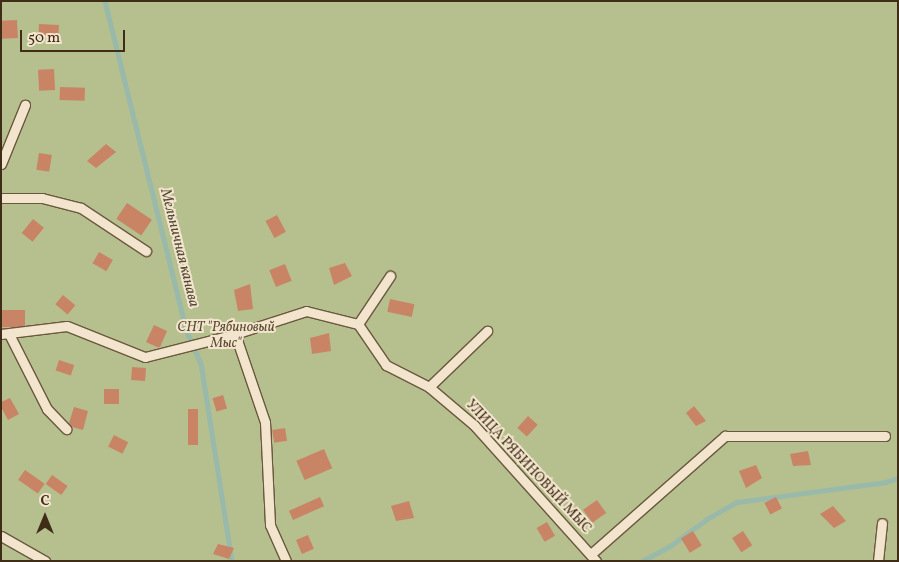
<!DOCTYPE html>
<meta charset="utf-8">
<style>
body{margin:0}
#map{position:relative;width:899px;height:562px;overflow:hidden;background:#ecd7b2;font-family:Vollkorn,serif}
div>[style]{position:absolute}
.green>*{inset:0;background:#b6bf8e;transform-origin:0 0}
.stream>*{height:4.5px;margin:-2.25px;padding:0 2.25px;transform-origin:2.25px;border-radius:2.25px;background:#99baaa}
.building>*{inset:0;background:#c98465;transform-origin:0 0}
.roads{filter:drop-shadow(1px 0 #6a583e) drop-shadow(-1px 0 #6a583e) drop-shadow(0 1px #6a583e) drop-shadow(0 -1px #6a583e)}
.lane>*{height:9px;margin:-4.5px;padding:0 4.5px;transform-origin:4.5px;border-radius:4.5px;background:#f3e5cd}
span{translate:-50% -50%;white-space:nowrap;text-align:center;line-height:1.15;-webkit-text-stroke:4px #f3e5cd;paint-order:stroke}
.park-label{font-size:14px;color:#574a30;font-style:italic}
.street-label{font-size:14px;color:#3f2d18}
.water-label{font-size:15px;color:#514935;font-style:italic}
.frame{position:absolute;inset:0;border:2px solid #3f2d18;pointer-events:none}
.north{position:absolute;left:20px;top:492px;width:50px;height:50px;-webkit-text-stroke:4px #f3e5cd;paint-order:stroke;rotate:0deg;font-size:14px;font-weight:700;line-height:20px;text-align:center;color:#3f2d18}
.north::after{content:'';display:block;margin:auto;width:18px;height:22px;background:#3f2d18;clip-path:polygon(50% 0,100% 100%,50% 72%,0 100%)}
.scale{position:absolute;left:20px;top:30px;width:105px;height:22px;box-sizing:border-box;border:2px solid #3f2d18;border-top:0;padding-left:6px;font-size:15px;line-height:18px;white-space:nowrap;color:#3f2d18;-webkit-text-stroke:4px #f3e5cd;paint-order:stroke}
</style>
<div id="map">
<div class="green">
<div style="left:1px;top:1px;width:897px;height:560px"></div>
</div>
<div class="stream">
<div style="left:105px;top:1px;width:341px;rotate:76.1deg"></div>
<div style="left:187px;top:332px;width:34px;rotate:66deg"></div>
<div style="left:201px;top:363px;width:200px;rotate:81.1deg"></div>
<div style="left:642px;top:561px;width:32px;rotate:-28deg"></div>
<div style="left:670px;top:546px;width:46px;rotate:-36.1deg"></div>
<div style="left:707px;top:519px;width:34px;rotate:-30deg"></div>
<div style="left:737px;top:502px;width:150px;rotate:-7.6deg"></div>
<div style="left:886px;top:482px;width:13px;rotate:-18deg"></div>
</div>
<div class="building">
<div style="left:17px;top:20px;width:18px;height:16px;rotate:87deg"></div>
<div style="left:39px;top:24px;width:20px;height:12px;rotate:3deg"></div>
<div style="left:54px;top:69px;width:21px;height:16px;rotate:87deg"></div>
<div style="left:60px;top:87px;width:25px;height:13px;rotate:2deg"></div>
<div style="clip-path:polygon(106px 144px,116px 152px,96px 168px,87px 161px)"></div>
<div style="left:39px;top:153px;width:13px;height:17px;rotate:9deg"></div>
<div style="left:127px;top:203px;width:30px;height:19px;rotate:34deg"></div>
<div style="left:277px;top:215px;width:19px;height:13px;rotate:62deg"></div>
<div style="left:33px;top:219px;width:14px;height:18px;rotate:39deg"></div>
<div style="left:99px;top:252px;width:16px;height:13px;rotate:30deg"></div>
<div style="clip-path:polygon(345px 263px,352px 276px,334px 285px,329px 268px)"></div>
<div style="left:285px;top:264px;width:18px;height:17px;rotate:68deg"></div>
<div style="clip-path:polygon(250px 284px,253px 309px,238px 311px,234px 290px)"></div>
<div style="left:63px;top:295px;width:16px;height:12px;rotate:40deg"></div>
<div style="left:390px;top:299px;width:25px;height:13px;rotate:12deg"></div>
<div style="left:1px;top:310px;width:24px;height:17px"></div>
<div style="clip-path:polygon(154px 325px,167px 331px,160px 347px,157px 347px,146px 342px)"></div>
<div style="clip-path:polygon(329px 333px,331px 351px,312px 354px,310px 338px)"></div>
<div style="left:59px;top:360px;width:16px;height:11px;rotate:18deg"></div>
<div style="left:132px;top:367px;width:14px;height:13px;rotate:4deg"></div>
<div style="left:104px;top:389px;width:15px;height:15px"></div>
<div style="left:223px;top:395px;width:14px;height:11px;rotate:73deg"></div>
<div style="clip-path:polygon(10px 398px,19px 414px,8px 420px,1px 407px,1px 402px)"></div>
<div style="clip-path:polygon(694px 406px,706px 421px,696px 426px,686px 413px)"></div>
<div style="clip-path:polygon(74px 407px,88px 411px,83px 430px,72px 427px,69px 423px)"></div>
<div style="left:188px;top:409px;width:10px;height:36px"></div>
<div style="left:528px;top:416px;width:13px;height:16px;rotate:42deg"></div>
<div style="left:285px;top:428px;width:13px;height:13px;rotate:81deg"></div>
<div style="left:114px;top:435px;width:16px;height:13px;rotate:27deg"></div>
<div style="left:324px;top:449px;width:21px;height:30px;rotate:67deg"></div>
<div style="clip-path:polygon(808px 451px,811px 465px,793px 466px,790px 454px)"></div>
<div style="clip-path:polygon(756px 465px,762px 478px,746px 488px,739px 471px)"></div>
<div style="left:25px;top:470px;width:24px;height:12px;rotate:35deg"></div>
<div style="left:52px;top:475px;width:19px;height:11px;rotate:35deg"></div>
<div style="left:320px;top:497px;width:10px;height:34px;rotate:66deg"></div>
<div style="left:776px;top:497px;width:13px;height:13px;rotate:63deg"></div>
<div style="left:597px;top:500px;width:16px;height:17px;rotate:55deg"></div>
<div style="clip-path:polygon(409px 501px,414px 518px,396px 521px,391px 506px)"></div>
<div style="clip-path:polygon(833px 506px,846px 521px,834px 528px,820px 514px)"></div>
<div style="left:547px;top:522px;width:16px;height:12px;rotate:60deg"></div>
<div style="left:693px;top:531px;width:17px;height:14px;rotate:59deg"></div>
<div style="left:743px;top:531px;width:17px;height:13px;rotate:57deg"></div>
<div style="left:308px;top:535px;width:15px;height:13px;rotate:67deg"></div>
<div style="clip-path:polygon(218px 544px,234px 548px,229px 559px,213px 554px)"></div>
</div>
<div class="roads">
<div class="lane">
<div style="left:1px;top:164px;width:64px;rotate:-67.9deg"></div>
<div style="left:1px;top:198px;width:41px"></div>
<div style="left:42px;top:198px;width:40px;rotate:14.4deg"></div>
<div style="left:81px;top:208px;width:78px;rotate:33.5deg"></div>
<div style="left:358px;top:324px;width:58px;rotate:-56.3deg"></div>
<div style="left:1px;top:334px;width:66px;rotate:-6.9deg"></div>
<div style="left:67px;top:326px;width:84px;rotate:21.7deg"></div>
<div style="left:145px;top:357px;width:93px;rotate:-14.3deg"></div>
<div style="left:235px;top:334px;width:75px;rotate:-17.9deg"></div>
<div style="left:306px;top:311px;width:54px;rotate:14deg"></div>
<div style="left:358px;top:324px;width:50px;rotate:55.7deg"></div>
<div style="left:386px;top:365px;width:48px;rotate:27.1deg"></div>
<div style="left:429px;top:387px;width:59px;rotate:40.2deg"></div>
<div style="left:474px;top:425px;width:183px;rotate:48.1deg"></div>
<div style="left:9px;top:334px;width:84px;rotate:63.1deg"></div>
<div style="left:47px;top:409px;width:28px;rotate:46deg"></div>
<div style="left:235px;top:334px;width:93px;rotate:71.2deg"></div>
<div style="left:265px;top:422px;width:103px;rotate:87.2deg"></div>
<div style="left:270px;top:525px;width:39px;rotate:66deg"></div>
<div style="left:429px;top:387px;width:81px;rotate:-44deg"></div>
<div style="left:1px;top:536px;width:51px;rotate:29.6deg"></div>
<div style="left:591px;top:554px;width:179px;rotate:-41.4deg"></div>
<div style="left:725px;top:436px;width:160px"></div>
<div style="left:878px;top:561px;width:38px;rotate:-84deg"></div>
</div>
</div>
<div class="park-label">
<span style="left:226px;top:336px">СНТ "Рябиновый<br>Мыс"</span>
</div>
<div class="street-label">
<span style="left:528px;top:467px;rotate:47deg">УЛИЦА РЯБИНОВЫЙ МЫС</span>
</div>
<div class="water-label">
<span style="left:179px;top:248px;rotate:76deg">Мельничная канава</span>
</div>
<div class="frame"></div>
<div class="north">С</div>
<div class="scale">50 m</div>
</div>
